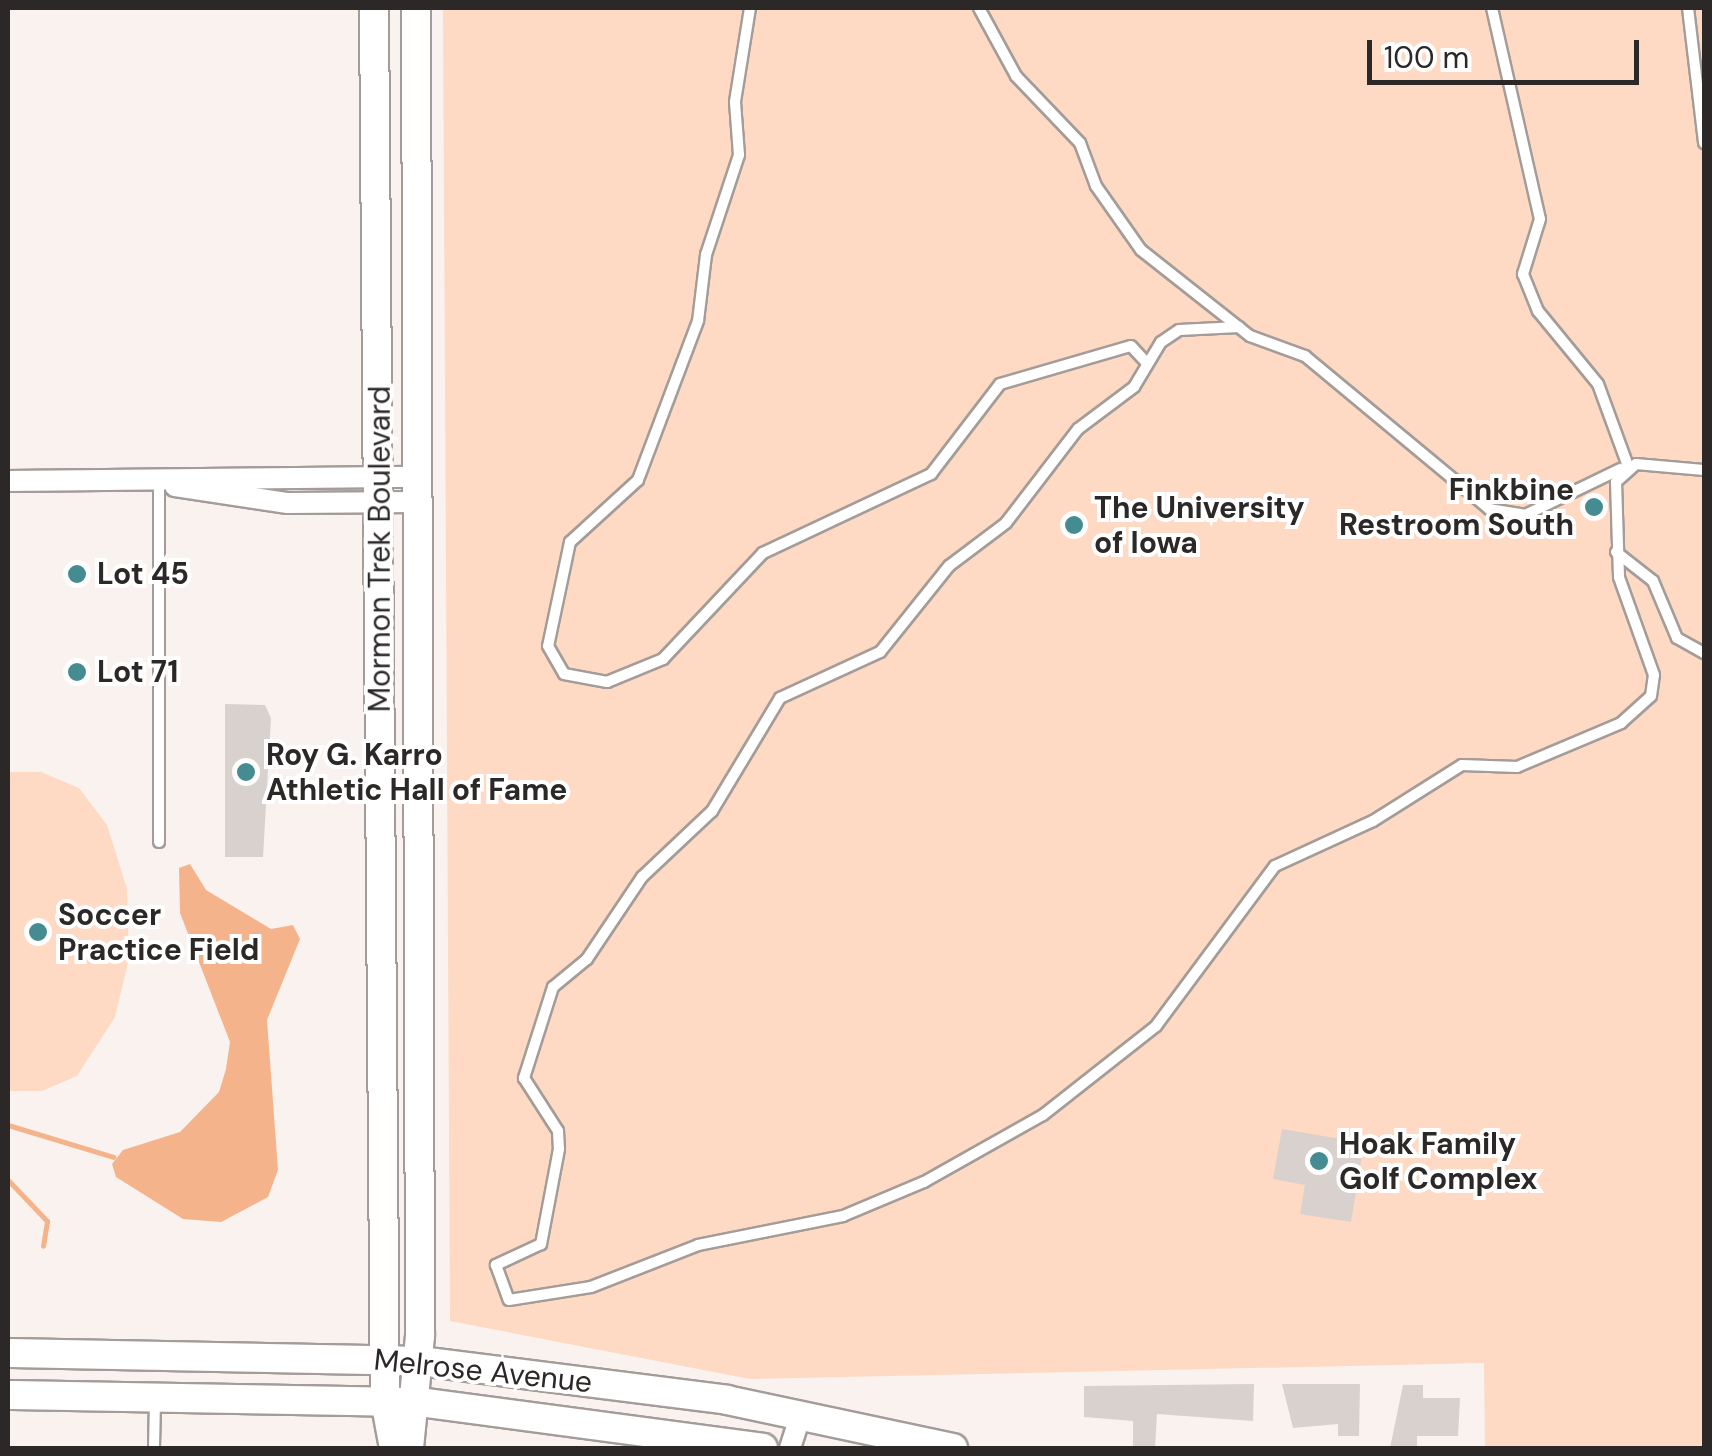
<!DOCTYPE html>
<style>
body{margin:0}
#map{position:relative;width:1712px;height:1456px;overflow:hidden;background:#faf2ee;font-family:"DM Sans",sans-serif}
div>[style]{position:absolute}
.green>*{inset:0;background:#fed9c4}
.water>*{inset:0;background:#f5b38b}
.stream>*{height:5px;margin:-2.5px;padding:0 2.5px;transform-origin:2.5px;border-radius:2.5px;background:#f5b38b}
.building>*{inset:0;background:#d8d1cd}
.roads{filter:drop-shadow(2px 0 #a39c98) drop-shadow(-2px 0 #a39c98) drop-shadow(0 2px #a39c98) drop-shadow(0 -2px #a39c98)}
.lane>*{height:10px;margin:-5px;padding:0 5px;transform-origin:5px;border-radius:5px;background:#fff}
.street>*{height:20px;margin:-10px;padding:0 10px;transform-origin:10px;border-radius:10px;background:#fff}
.secondary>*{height:28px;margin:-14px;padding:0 14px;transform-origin:14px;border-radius:14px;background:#fff}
.dots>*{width:28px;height:28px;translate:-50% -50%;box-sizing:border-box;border:5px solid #fff;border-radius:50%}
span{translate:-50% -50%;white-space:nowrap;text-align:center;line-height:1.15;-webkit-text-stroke:8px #fff;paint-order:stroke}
.poi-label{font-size:30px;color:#2b2827;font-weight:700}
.right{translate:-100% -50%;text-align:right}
.left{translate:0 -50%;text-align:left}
.street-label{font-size:30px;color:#2b2827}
.frame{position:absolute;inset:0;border:10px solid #2b2827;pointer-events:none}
.scale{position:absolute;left:1367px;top:40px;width:272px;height:45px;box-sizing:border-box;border:5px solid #2b2827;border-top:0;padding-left:12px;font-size:30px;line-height:35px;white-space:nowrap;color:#2b2827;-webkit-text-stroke:8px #fff;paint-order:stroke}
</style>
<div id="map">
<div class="green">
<div style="clip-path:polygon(443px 8px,1704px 8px,1704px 1448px,1485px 1448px,1484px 1363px,750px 1379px,450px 1321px)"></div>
<div style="clip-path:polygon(8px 772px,41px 772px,79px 788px,107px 825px,127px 889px,129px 958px,115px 1017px,77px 1076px,42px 1091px,8px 1091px)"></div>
</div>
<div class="water">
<div style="clip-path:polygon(190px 864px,206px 890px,271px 929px,293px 925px,300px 939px,267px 1020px,278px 1170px,268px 1197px,221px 1222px,183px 1219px,116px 1177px,112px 1164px,123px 1150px,180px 1132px,219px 1092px,226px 1069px,230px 1042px,180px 913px,179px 868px)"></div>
</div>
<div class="stream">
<div style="left:8px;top:1125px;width:110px;rotate:16.9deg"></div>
<div style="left:8px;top:1180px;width:57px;rotate:46.4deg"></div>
<div style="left:47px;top:1221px;width:25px;rotate:99deg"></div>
</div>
<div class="building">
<div style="clip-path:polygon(225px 704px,265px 705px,271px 718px,263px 857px,225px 857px)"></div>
<div style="clip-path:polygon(1282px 1129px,1364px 1143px,1351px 1222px,1300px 1214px,1305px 1185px,1273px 1179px)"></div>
<div style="clip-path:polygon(1254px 1384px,1253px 1421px,1157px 1414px,1155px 1448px,1133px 1448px,1133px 1421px,1084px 1417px,1084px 1386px)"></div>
<div style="clip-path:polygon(1282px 1384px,1360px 1384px,1359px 1436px,1338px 1436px,1338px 1424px,1293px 1428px)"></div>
<div style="clip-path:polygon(1403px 1385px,1423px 1385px,1423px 1398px,1460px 1398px,1458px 1436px,1417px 1436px,1417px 1448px,1390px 1448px)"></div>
</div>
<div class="roads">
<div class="lane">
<div style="left:750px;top:8px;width:95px;rotate:99.1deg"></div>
<div style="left:735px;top:102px;width:53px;rotate:85.7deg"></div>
<div style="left:739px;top:155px;width:105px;rotate:108.3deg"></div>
<div style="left:706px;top:255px;width:66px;rotate:96.9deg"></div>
<div style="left:698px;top:321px;width:170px;rotate:110.7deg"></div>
<div style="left:638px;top:480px;width:92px;rotate:137.6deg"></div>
<div style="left:570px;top:542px;width:106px;rotate:101.9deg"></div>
<div style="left:548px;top:646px;width:32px;rotate:60deg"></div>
<div style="left:564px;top:674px;width:44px;rotate:10.5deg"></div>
<div style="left:607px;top:682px;width:61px;rotate:-22.3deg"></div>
<div style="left:663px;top:659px;width:146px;rotate:-46.7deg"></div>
<div style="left:763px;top:553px;width:186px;rotate:-25.2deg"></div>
<div style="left:931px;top:474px;width:113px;rotate:-52.5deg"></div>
<div style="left:1000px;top:384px;width:136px;rotate:-16.2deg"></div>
<div style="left:1131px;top:346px;width:22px;rotate:47deg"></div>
<div style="left:979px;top:8px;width:77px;rotate:61.4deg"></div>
<div style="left:1016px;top:76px;width:93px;rotate:46.3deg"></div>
<div style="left:1080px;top:143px;width:46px;rotate:69.6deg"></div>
<div style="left:1096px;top:186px;width:78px;rotate:54.9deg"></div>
<div style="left:1141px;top:250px;width:139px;rotate:38.3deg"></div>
<div style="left:1250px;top:336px;width:59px;rotate:20deg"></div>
<div style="left:1305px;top:356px;width:239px;rotate:39.7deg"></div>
<div style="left:1489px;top:509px;width:36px;rotate:9deg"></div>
<div style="left:1525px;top:515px;width:106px;rotate:-25.8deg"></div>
<div style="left:1492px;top:8px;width:216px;rotate:77.2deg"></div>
<div style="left:1540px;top:219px;width:58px;rotate:107.2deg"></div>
<div style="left:1523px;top:274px;width:40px;rotate:68deg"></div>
<div style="left:1538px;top:311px;width:94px;rotate:50.6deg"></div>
<div style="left:1598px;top:384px;width:87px;rotate:69.9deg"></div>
<div style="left:1688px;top:8px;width:136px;rotate:83.2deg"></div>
<div style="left:1239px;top:327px;width:60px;rotate:177.1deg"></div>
<div style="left:1179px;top:330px;width:22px;rotate:146deg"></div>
<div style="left:1161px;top:342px;width:52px;rotate:121deg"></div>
<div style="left:1134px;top:387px;width:70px;rotate:143.1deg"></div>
<div style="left:1078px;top:429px;width:118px;rotate:127.5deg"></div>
<div style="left:1006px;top:523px;width:71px;rotate:143deg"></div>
<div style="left:949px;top:566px;width:110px;rotate:128.7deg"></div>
<div style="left:880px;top:652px;width:110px;rotate:155.3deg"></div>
<div style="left:780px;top:698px;width:132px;rotate:121deg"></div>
<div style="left:712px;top:811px;width:96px;rotate:136.7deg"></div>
<div style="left:642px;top:877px;width:99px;rotate:123.9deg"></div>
<div style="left:587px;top:959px;width:44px;rotate:140.5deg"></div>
<div style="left:553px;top:987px;width:96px;rotate:107.7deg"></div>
<div style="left:524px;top:1078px;width:63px;rotate:57.3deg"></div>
<div style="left:558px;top:1131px;width:18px;rotate:87deg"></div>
<div style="left:559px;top:1149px;width:97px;rotate:100.7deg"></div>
<div style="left:541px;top:1244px;width:50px;rotate:155deg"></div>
<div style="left:496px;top:1265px;width:37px;rotate:70deg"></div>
<div style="left:509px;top:1300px;width:83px;rotate:-9deg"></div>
<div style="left:591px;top:1287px;width:115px;rotate:-21.4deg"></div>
<div style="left:698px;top:1245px;width:148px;rotate:-11.3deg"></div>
<div style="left:843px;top:1216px;width:88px;rotate:-22.8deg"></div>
<div style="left:924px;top:1182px;width:137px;rotate:-29.4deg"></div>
<div style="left:1043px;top:1115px;width:144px;rotate:-38.2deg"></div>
<div style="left:1156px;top:1026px;width:199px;rotate:-53.4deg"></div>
<div style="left:1275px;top:866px;width:108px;rotate:-24.7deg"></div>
<div style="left:1373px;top:821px;width:105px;rotate:-32.2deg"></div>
<div style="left:1462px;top:765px;width:55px;rotate:2.1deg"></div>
<div style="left:1517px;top:767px;width:113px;rotate:-22.9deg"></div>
<div style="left:1621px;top:723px;width:40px;rotate:-42deg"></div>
<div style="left:1651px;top:696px;width:21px;rotate:-82deg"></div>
<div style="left:1654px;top:675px;width:104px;rotate:-109.7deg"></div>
<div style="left:1619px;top:577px;width:95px;rotate:-91.8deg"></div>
<div style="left:1616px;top:482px;width:27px;rotate:-42deg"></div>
<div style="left:1636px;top:464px;width:68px;rotate:5deg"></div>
<div style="left:159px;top:483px;width:359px;rotate:90deg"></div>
<div style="left:1616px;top:552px;width:47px;rotate:38.1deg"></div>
<div style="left:1653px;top:581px;width:62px;rotate:67.2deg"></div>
<div style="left:1677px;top:638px;width:31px;rotate:29deg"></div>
<div style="left:154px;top:1448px;width:46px;rotate:-88.8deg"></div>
</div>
<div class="street">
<div style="left:8px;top:481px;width:409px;rotate:-0.6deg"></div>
<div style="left:175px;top:486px;width:114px;rotate:8.6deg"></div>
<div style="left:288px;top:503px;width:129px;rotate:-0.4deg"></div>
<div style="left:790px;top:1448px;width:36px;rotate:-72deg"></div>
</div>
<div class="secondary">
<div style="left:374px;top:8px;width:1392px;rotate:89.55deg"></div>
<div style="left:385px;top:1400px;width:49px;rotate:79.4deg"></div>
<div style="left:8px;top:1353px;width:412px;rotate:1.1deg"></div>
<div style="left:420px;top:1361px;width:309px;rotate:7.2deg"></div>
<div style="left:727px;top:1400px;width:231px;rotate:12deg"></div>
<div style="left:8px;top:1395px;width:411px;rotate:1deg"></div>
<div style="left:419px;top:1402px;width:347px;rotate:7.6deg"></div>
<div style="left:409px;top:1448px;width:113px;rotate:-84.4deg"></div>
<div style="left:420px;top:1336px;width:1328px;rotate:-90.17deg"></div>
</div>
</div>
<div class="dots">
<div style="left:1594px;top:507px;background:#448c91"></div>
<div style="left:1074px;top:525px;background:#448c91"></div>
<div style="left:77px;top:574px;background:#448c91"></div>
<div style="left:77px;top:672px;background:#448c91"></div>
<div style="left:246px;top:772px;background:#448c91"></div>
<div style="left:38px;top:932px;background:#448c91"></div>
<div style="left:1319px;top:1161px;background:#448c91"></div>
</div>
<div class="poi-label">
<span class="right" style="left:1574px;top:507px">Finkbine<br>Restroom South</span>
<span class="left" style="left:1094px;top:525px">The University<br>of Iowa</span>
<span class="left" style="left:97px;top:574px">Lot 45</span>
<span class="left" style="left:97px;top:672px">Lot 71</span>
<span class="left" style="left:266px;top:772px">Roy G. Karro<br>Athletic Hall of Fame</span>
<span class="left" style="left:58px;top:932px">Soccer<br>Practice Field</span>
<span class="left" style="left:1339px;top:1161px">Hoak Family<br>Golf Complex</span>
</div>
<div class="street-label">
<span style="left:380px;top:549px;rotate:-90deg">Mormon Trek Boulevard</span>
<span style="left:483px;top:1371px;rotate:6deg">Melrose Avenue</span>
</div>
<div class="frame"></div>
<div class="scale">100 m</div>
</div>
